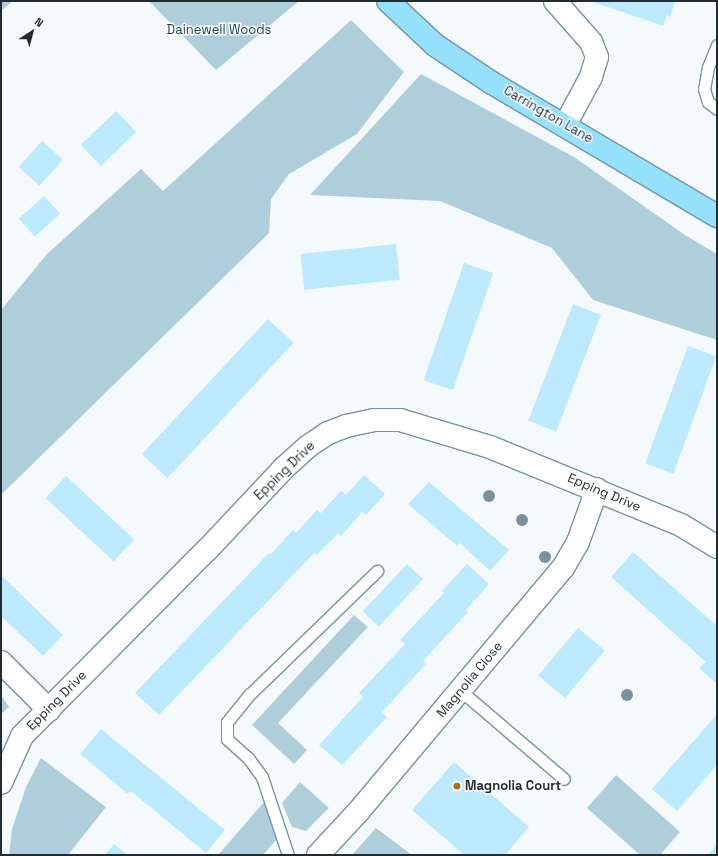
<!DOCTYPE html>
<style>
body{margin:0}
#map{position:relative;width:718px;height:856px;overflow:hidden;background:#f4fafc;font-family:"Space Grotesk",sans-serif}
div>[style]{position:absolute}
.green>*{inset:0;background:#afcedb}
.building>*{inset:0;background:#bce9fb;transform-origin:0 0}
.roads{filter:drop-shadow(1px 0 #77939f) drop-shadow(-1px 0 #77939f) drop-shadow(0 1px #77939f) drop-shadow(0 -1px #77939f)}
.service>*{height:11px;margin:-5.5px;padding:0 5.5px;transform-origin:5.5px;border-radius:5.5px;background:#fff}
.minor>*{height:22px;margin:-11px;padding:0 11px;transform-origin:11px;border-radius:11px;background:#fff}
.primary>*{height:22px;margin:-11px;padding:0 11px;transform-origin:11px;border-radius:11px;background:#95e0fa}
.trees>*{width:12px;height:12px;margin:-6px;border-radius:50%;background:#7a929b}
.dots>*{width:11px;height:11px;translate:-50% -50%;box-sizing:border-box;border:2px solid #fff;border-radius:50%}
span{translate:-50% -50%;white-space:nowrap;text-align:center;line-height:1.15;-webkit-text-stroke:3px #fff;paint-order:stroke}
.park-label{font-size:13px;color:#163d4b}
.street-label{font-size:13px;color:#202c30}
.poi-label{font-size:13px;color:#202c30;font-weight:700}
.left{translate:0 -50%;text-align:left}
.frame{position:absolute;inset:0;border:2px solid #202c30;pointer-events:none}
.north{position:absolute;left:12px;top:12px;width:40px;height:40px;-webkit-text-stroke:3px #fff;paint-order:stroke;rotate:36deg;font-size:11px;font-weight:700;line-height:16px;text-align:center;color:#202c30}
.north::after{content:'';display:block;margin:auto;width:14px;height:18px;background:#202c30;clip-path:polygon(50% 0,100% 100%,50% 72%,0 100%)}
</style>
<div id="map">
<div class="green">
<div style="clip-path:polygon(1px 1px,13px 1px,1px 11px)"></div>
<div style="clip-path:polygon(149px 1px,299px 1px,216px 70px)"></div>
<div style="clip-path:polygon(351px 20px,404px 72px,357px 134px,289px 174px,271px 199px,269px 233px,1px 495px,1px 310px,47px 254px,141px 169px,163px 191px)"></div>
<div style="clip-path:polygon(421px 74px,574px 157px,685px 235px,717px 254px,717px 340px,593px 300px,552px 248px,440px 201px,310px 195px)"></div>
<div style="clip-path:polygon(354px 615px,368px 627px,278px 723px,307px 750px,294px 764px,252px 725px)"></div>
<div style="clip-path:polygon(1px 695px,9px 707px,1px 714px)"></div>
<div style="clip-path:polygon(41px 758px,106px 807px,68px 855px,9px 855px,12px 829px,26px 787px)"></div>
<div style="clip-path:polygon(616px 775px,680px 832px,660px 855px,640px 855px,587px 808px)"></div>
<div style="clip-path:polygon(300px 782px,329px 808px,306px 831px,292px 827px,282px 803px)"></div>
<div style="clip-path:polygon(264px 802px,278px 838px,263px 855px,218px 855px)"></div>
<div style="clip-path:polygon(376px 828px,412px 855px,352px 855px)"></div>
</div>
<div class="building">
<div style="clip-path:polygon(590px 1px,675px 1px,670px 17px,667px 15px,663px 26px)"></div>
<div style="left:116px;top:111px;width:29px;height:49px;rotate:46deg"></div>
<div style="left:42px;top:141px;width:28px;height:35px;rotate:42deg"></div>
<div style="left:44px;top:196px;width:24px;height:34px;rotate:48deg"></div>
<div style="left:396px;top:244px;width:36px;height:96px;rotate:84deg"></div>
<div style="left:464px;top:263px;width:31px;height:124px;rotate:19deg"></div>
<div style="left:573px;top:304px;width:30px;height:125px;rotate:21deg"></div>
<div style="left:268px;top:319px;width:35px;height:185px;rotate:43deg"></div>
<div style="left:688px;top:346px;width:30px;height:125px;rotate:20deg"></div>
<div style="clip-path:polygon(364px 475px,385px 494px,366px 515px,362px 512px,341px 536px,338px 533px,317px 555px,314px 553px,159px 715px,135px 693px,269px 553px,270px 555px,293px 530px,296px 533px,317px 510px,321px 513px,341px 491px,346px 495px)"></div>
<div style="left:66px;top:476px;width:93px;height:30px;rotate:43deg"></div>
<div style="clip-path:polygon(429px 482px,509px 550px,490px 571px,460px 543px,457px 546px,408px 504px)"></div>
<div style="clip-path:polygon(633px 552px,717px 626px,717px 684px,699px 668px,706px 662px,611px 577px)"></div>
<div style="left:407px;top:564px;width:22px;height:65px;rotate:43deg"></div>
<div style="clip-path:polygon(467px 564px,489px 584px,466px 610px,468px 612px,423px 661px,426px 664px,382px 712px,387px 717px,342px 765px,319px 745px,363px 697px,359px 693px,405px 644px,400px 640px,444px 593px,442px 591px)"></div>
<div style="clip-path:polygon(1px 575px,63px 635px,43px 656px,1px 616px)"></div>
<div style="left:578px;top:628px;width:35px;height:62px;rotate:40deg"></div>
<div style="clip-path:polygon(717px 714px,717px 765px,677px 811px,652px 789px)"></div>
<div style="clip-path:polygon(101px 729px,225px 830px,206px 853px,131px 791px,128px 794px,80px 754px)"></div>
<div style="clip-path:polygon(454px 762px,529px 827px,505px 855px,464px 855px,412px 810px)"></div>
<div style="clip-path:polygon(114px 844px,127px 855px,105px 855px)"></div>
<div style="clip-path:polygon(717px 844px,717px 855px,708px 855px)"></div>
</div>
<div class="roads">
<div class="service">
<div style="left:717px;top:45px;width:24px;rotate:112deg"></div>
<div style="left:708px;top:67px;width:22px;rotate:100deg"></div>
<div style="left:704px;top:89px;width:14px;rotate:73deg"></div>
<div style="left:708px;top:102px;width:11px;rotate:38deg"></div>
<div style="left:461px;top:691px;width:135px;rotate:40.5deg"></div>
<div style="left:288px;top:855px;width:82px;rotate:-108.4deg"></div>
<div style="left:262px;top:777px;width:24px;rotate:-126deg"></div>
<div style="left:248px;top:758px;width:28px;rotate:-138deg"></div>
<div style="left:227px;top:739px;width:17px;rotate:-90deg"></div>
<div style="left:227px;top:722px;width:36px;rotate:-51deg"></div>
<div style="left:250px;top:694px;width:177px;rotate:-44.1deg"></div>
</div>
<div class="minor">
<div style="left:555px;top:1px;width:55px;rotate:48.7deg"></div>
<div style="left:591px;top:42px;width:16px;rotate:68deg"></div>
<div style="left:597px;top:57px;width:21px;rotate:107deg"></div>
<div style="left:591px;top:77px;width:55px;rotate:118.4deg"></div>
<div style="left:1px;top:662px;width:68px;rotate:45deg"></div>
<div style="left:1px;top:783px;width:51px;rotate:-65.9deg"></div>
<div style="left:22px;top:736px;width:262px;rotate:-45.2deg"></div>
<div style="left:207px;top:550px;width:112px;rotate:-46.8deg"></div>
<div style="left:284px;top:468px;width:31px;rotate:-42deg"></div>
<div style="left:307px;top:447px;width:25px;rotate:-34deg"></div>
<div style="left:328px;top:433px;width:19px;rotate:-21deg"></div>
<div style="left:346px;top:426px;width:29px;rotate:-12deg"></div>
<div style="left:374px;top:420px;width:26px"></div>
<div style="left:400px;top:420px;width:94px;rotate:16.7deg"></div>
<div style="left:490px;top:447px;width:206px;rotate:22.2deg"></div>
<div style="left:681px;top:525px;width:42px;rotate:31.4deg"></div>
<div style="left:318px;top:855px;width:59px;rotate:-47.1deg"></div>
<div style="left:358px;top:812px;width:319px;rotate:-50deg"></div>
<div style="left:563px;top:568px;width:30px;rotate:-60deg"></div>
<div style="left:578px;top:542px;width:56px;rotate:-70.3deg"></div>
</div>
<div class="primary">
<div style="left:388px;top:1px;width:64px;rotate:43.1deg"></div>
<div style="left:435px;top:45px;width:69px;rotate:33.7deg"></div>
<div style="left:492px;top:83px;width:261px;rotate:30.6deg"></div>
</div>
</div>
<div class="trees">
<div style="left:489px;top:496px"></div>
<div style="left:522px;top:520px"></div>
<div style="left:545px;top:557px"></div>
<div style="left:627px;top:695px"></div>
</div>
<div class="dots">
<div style="left:457px;top:786px;background:#a27226"></div>
</div>
<div class="park-label">
<span style="left:219px;top:30px">Dainewell Woods</span>
</div>
<div class="street-label">
<span style="left:548px;top:115px;rotate:30deg">Carrington Lane</span>
<span style="left:285px;top:471px;rotate:-44deg">Epping Drive</span>
<span style="left:604px;top:493px;rotate:23deg">Epping Drive</span>
<span style="left:470px;top:680px;rotate:-50deg">Magnolia Close</span>
<span style="left:57px;top:701px;rotate:-45deg">Epping Drive</span>
</div>
<div class="poi-label">
<span class="left" style="left:465px;top:786px">Magnolia Court</span>
</div>
<div class="frame"></div>
<div class="north">N</div>
</div>
